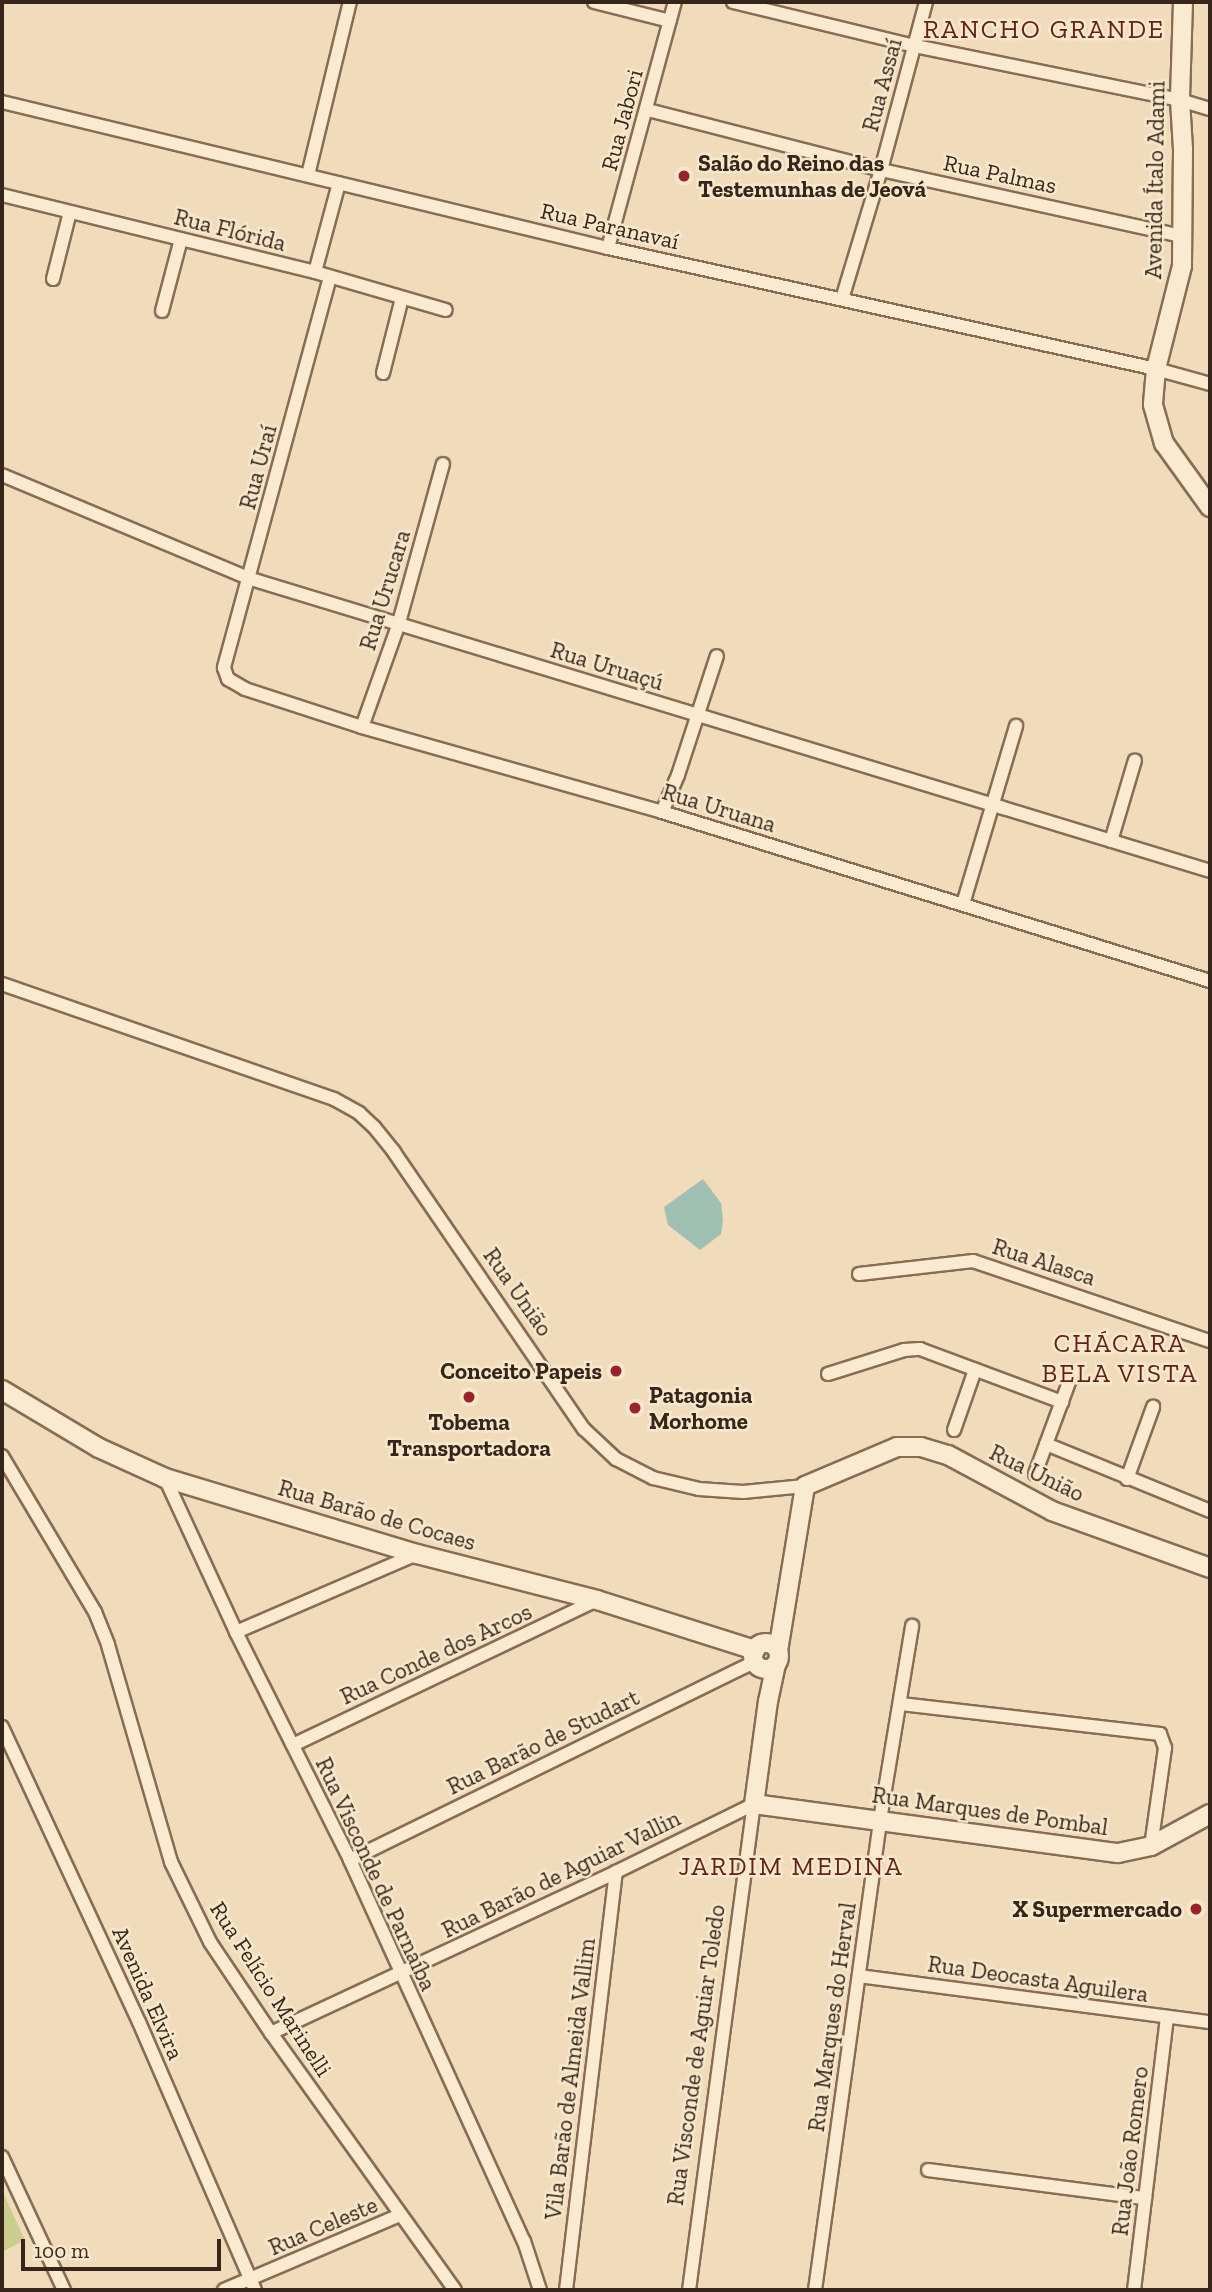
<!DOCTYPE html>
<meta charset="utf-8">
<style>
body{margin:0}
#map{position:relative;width:1212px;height:2292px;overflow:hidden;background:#f0dcbb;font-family:"Zilla Slab",serif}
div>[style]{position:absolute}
.green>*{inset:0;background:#cbce8f}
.water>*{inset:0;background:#a0c0b4}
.roads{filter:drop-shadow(2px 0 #886c54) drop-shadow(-2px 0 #886c54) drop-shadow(0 2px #886c54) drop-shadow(0 -2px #886c54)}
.street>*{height:12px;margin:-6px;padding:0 6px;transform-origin:6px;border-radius:6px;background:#faeacf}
.secondary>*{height:18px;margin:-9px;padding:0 9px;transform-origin:9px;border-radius:9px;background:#faeacf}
.secondary>.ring{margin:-9px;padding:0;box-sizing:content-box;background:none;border:18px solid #faeacf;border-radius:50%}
.dots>*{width:19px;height:19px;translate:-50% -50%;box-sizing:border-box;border:4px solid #f7e7cb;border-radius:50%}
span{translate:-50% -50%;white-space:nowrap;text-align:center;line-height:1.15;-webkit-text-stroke:5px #f7e7cb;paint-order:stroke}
.street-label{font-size:23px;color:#36251a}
.poi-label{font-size:23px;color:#36251a;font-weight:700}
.left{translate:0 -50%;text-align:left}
.right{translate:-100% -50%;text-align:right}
.quarter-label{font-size:26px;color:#642117;letter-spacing:2px}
.frame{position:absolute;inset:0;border:4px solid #36251a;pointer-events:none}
.scale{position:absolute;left:21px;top:2239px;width:200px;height:32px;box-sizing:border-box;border:4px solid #36251a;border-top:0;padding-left:9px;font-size:21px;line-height:24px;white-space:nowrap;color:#36251a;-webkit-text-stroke:5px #f7e7cb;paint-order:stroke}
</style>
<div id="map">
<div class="green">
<div style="clip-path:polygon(2px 2190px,25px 2240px,2px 2252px)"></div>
</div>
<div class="water">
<div style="clip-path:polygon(703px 1179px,721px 1203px,723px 1220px,721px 1234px,700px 1250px,668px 1225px,664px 1207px)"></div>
</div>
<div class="roads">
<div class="street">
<div style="left:594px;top:2px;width:78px;rotate:14deg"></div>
<div style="left:733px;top:2px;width:187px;rotate:13.6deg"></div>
<div style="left:915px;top:46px;width:270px;rotate:11.5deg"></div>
<div style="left:1180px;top:100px;width:31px;rotate:17deg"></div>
<div style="left:2px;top:102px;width:623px;rotate:13.55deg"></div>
<div style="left:608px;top:248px;width:561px;rotate:12.45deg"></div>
<div style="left:1156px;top:369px;width:56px;rotate:15.5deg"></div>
<div style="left:648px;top:110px;width:241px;rotate:14.4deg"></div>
<div style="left:881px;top:170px;width:308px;rotate:12.4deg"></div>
<div style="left:308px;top:175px;width:178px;rotate:-76.4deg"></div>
<div style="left:2px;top:195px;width:322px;rotate:13.8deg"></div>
<div style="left:315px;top:272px;width:136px;rotate:16.2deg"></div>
<div style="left:608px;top:248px;width:255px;rotate:-74.8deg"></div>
<div style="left:315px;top:272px;width:92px;rotate:-74.9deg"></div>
<div style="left:330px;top:277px;width:405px;rotate:105.2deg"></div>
<div style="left:224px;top:668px;width:12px;rotate:70deg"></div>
<div style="left:228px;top:679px;width:20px;rotate:30deg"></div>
<div style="left:245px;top:689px;width:123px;rotate:18deg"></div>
<div style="left:362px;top:727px;width:312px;rotate:15.8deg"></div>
<div style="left:662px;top:812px;width:573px;rotate:17.14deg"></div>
<div style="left:53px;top:279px;width:69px;rotate:-75.8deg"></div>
<div style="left:842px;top:299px;width:135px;rotate:-73.2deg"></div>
<div style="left:881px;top:170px;width:174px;rotate:-75deg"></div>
<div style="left:162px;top:311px;width:74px;rotate:-75.2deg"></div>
<div style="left:383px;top:373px;width:77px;rotate:-75.8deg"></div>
<div style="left:2px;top:475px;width:270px;rotate:22.7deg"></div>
<div style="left:251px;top:579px;width:1002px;rotate:16.93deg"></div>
<div style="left:362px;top:727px;width:107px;rotate:-70.4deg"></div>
<div style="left:398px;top:626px;width:168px;rotate:-74.5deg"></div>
<div style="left:662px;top:812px;width:40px;rotate:-66.6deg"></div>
<div style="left:678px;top:775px;width:125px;rotate:-71.9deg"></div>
<div style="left:1111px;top:841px;width:84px;rotate:-73.5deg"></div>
<div style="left:963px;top:904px;width:186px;rotate:-73.4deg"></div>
<div style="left:2px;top:984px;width:351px;rotate:19.1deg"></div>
<div style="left:334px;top:1099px;width:29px;rotate:29deg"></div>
<div style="left:359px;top:1113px;width:21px;rotate:43deg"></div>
<div style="left:374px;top:1127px;width:32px;rotate:51deg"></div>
<div style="left:394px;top:1152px;width:336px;rotate:55.6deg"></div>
<div style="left:584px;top:1429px;width:44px;rotate:43.2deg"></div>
<div style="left:616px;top:1459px;width:42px;rotate:27.2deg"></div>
<div style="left:653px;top:1478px;width:47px;rotate:13.4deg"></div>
<div style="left:699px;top:1489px;width:44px;rotate:3.9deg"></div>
<div style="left:743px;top:1492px;width:62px;rotate:-5.5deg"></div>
<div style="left:859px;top:1274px;width:115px;rotate:-6.5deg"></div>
<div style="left:973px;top:1261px;width:250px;rotate:18.7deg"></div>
<div style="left:828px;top:1374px;width:80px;rotate:-17.5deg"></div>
<div style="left:904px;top:1350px;width:16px;rotate:-4deg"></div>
<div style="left:920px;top:1349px;width:152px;rotate:20.5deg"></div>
<div style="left:954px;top:1430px;width:64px;rotate:-70.7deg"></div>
<div style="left:1046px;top:1444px;width:177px;rotate:22.2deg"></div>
<div style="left:2px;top:1456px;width:182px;rotate:59.2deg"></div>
<div style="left:95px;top:1612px;width:35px;rotate:68deg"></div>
<div style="left:108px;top:1645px;width:226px;rotate:73.8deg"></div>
<div style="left:171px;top:1862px;width:89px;rotate:64deg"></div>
<div style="left:210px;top:1942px;width:110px;rotate:56.2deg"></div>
<div style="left:271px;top:2033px;width:316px;rotate:54.4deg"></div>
<div style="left:1035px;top:1474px;width:110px;rotate:-69.7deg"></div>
<div style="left:165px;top:1478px;width:170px;rotate:65.2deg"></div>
<div style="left:236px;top:1632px;width:255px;rotate:63.4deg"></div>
<div style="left:350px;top:1860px;width:419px;rotate:65.5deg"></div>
<div style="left:524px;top:2241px;width:52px;rotate:71.9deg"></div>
<div style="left:1127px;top:1479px;width:77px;rotate:-70.1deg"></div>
<div style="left:236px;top:1632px;width:197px;rotate:-23.3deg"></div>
<div style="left:901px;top:1704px;width:261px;rotate:6.6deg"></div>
<div style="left:1160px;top:1734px;width:15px;rotate:70deg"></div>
<div style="left:1165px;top:1748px;width:99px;rotate:98.1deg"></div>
<div style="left:2px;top:1727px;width:325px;rotate:65.1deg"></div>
<div style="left:139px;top:2022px;width:292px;rotate:66.6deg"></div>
<div style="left:293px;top:1745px;width:337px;rotate:-25.5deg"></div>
<div style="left:350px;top:1860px;width:450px;rotate:-26.1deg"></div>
<div style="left:859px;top:1976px;width:354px;rotate:7.5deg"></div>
<div style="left:271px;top:2033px;width:381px;rotate:-25deg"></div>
<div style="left:616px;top:1872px;width:154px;rotate:-26.2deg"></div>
<div style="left:2px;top:2157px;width:147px;rotate:65deg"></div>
<div style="left:928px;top:2170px;width:219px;rotate:7.4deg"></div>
<div style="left:224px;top:2290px;width:191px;rotate:-23.1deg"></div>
<div style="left:566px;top:2290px;width:421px;rotate:-83.2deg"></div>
<div style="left:689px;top:2290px;width:490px;rotate:-82.4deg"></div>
<div style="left:815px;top:2290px;width:474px;rotate:-82.1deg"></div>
<div style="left:880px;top:1820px;width:197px;rotate:-80.6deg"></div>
<div style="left:1134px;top:2290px;width:275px;rotate:-83.1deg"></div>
</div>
<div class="secondary">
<div style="left:1183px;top:2px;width:98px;rotate:91.8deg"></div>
<div style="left:1180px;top:100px;width:49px;rotate:86.5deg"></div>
<div style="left:1183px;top:149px;width:117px;rotate:90.5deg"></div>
<div style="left:1182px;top:266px;width:106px;rotate:104.2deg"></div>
<div style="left:1156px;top:369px;width:36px;rotate:95deg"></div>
<div style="left:1153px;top:405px;width:40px;rotate:74deg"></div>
<div style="left:1164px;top:443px;width:79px;rotate:54.3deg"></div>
<div style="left:2px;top:1390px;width:113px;rotate:30.9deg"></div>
<div style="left:99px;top:1448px;width:72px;rotate:24.4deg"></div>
<div style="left:165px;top:1478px;width:263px;rotate:16.8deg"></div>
<div style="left:417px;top:1554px;width:186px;rotate:14.3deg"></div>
<div style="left:597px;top:1600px;width:166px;rotate:17.6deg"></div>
<div class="ring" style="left:753px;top:1643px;width:8px;height:8px"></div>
<div style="left:778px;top:1651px;width:167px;rotate:-80.7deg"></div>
<div style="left:805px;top:1486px;width:100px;rotate:-23deg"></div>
<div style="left:897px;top:1447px;width:24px"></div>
<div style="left:921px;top:1447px;width:28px;rotate:17deg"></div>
<div style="left:948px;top:1455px;width:118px;rotate:28.3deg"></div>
<div style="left:1052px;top:1511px;width:168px;rotate:19.8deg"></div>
<div style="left:776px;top:1664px;width:38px;rotate:102deg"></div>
<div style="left:768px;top:1701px;width:104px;rotate:97.7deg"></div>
<div style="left:754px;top:1804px;width:367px;rotate:7.7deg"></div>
<div style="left:1118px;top:1853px;width:34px;rotate:-12deg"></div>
<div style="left:1151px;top:1846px;width:67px;rotate:-28.5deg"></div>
</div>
</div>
<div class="dots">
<div style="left:684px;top:176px;background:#99222c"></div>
<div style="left:616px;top:1371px;background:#99222c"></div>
<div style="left:469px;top:1397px;background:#99222c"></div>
<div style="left:635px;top:1408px;background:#99222c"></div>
<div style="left:1196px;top:1909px;background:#99222c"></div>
</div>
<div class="street-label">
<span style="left:882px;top:85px;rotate:-75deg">Rua Assaí</span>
<span style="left:622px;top:120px;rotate:-75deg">Rua Jabori</span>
<span style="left:1000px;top:174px;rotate:12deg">Rua Palmas</span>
<span style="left:1155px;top:180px;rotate:-89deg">Avenida Ítalo Adami</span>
<span style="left:610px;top:226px;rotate:13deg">Rua Paranavaí</span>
<span style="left:230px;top:230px;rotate:14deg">Rua Flórida</span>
<span style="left:258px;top:467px;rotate:-75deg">Rua Uraí</span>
<span style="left:385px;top:590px;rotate:-73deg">Rua Urucara</span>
<span style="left:607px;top:666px;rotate:17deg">Rua Uruaçú</span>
<span style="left:719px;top:808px;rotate:17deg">Rua Uruana</span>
<span style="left:1044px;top:1262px;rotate:18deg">Rua Alasca</span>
<span style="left:518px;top:1292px;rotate:55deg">Rua União</span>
<span style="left:1037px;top:1473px;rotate:26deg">Rua União</span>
<span style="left:377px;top:1515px;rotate:16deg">Rua Barão de Cocaes</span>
<span style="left:436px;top:1654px;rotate:-25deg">Rua Conde dos Arcos</span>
<span style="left:543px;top:1742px;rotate:-26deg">Rua Barão de Studart</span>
<span style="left:990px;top:1811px;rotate:8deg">Rua Marques de Pombal</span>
<span style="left:376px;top:1874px;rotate:65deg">Rua Visconde de Parnaíba</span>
<span style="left:561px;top:1874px;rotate:-26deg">Rua Barão de Aguiar Vallin</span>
<span style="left:1038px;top:1979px;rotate:8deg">Rua Deocasta Aguilera</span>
<span style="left:271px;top:1989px;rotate:57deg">Rua Felício Marinelli</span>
<span style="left:148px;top:1993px;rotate:66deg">Avenida Elvira</span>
<span style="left:832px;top:2017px;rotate:-82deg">Rua Marques do Herval</span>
<span style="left:696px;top:2055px;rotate:-82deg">Rua Visconde de Aguiar Toledo</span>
<span style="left:570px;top:2079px;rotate:-83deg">Vila Barão de Almeida Vallim</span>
<span style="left:1130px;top:2151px;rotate:-83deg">Rua João Romero</span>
<span style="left:323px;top:2226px;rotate:-23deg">Rua Celeste</span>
</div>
<div class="poi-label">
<span class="left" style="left:698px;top:176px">Salão do Reino das<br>Testemunhas de Jeová</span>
<span class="right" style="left:602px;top:1371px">Conceito Papeis</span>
<span class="left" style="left:649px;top:1408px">Patagonia<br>Morhome</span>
<span style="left:469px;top:1435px">Tobema<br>Transportadora</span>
<span class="right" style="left:1182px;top:1909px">X Supermercado</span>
</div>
<div class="quarter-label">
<span style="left:1044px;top:30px">RANCHO GRANDE</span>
<span style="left:1120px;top:1359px">CHÁCARA<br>BELA VISTA</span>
<span style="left:791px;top:1867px">JARDIM MEDINA</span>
</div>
<div class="frame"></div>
<div class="scale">100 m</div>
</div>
